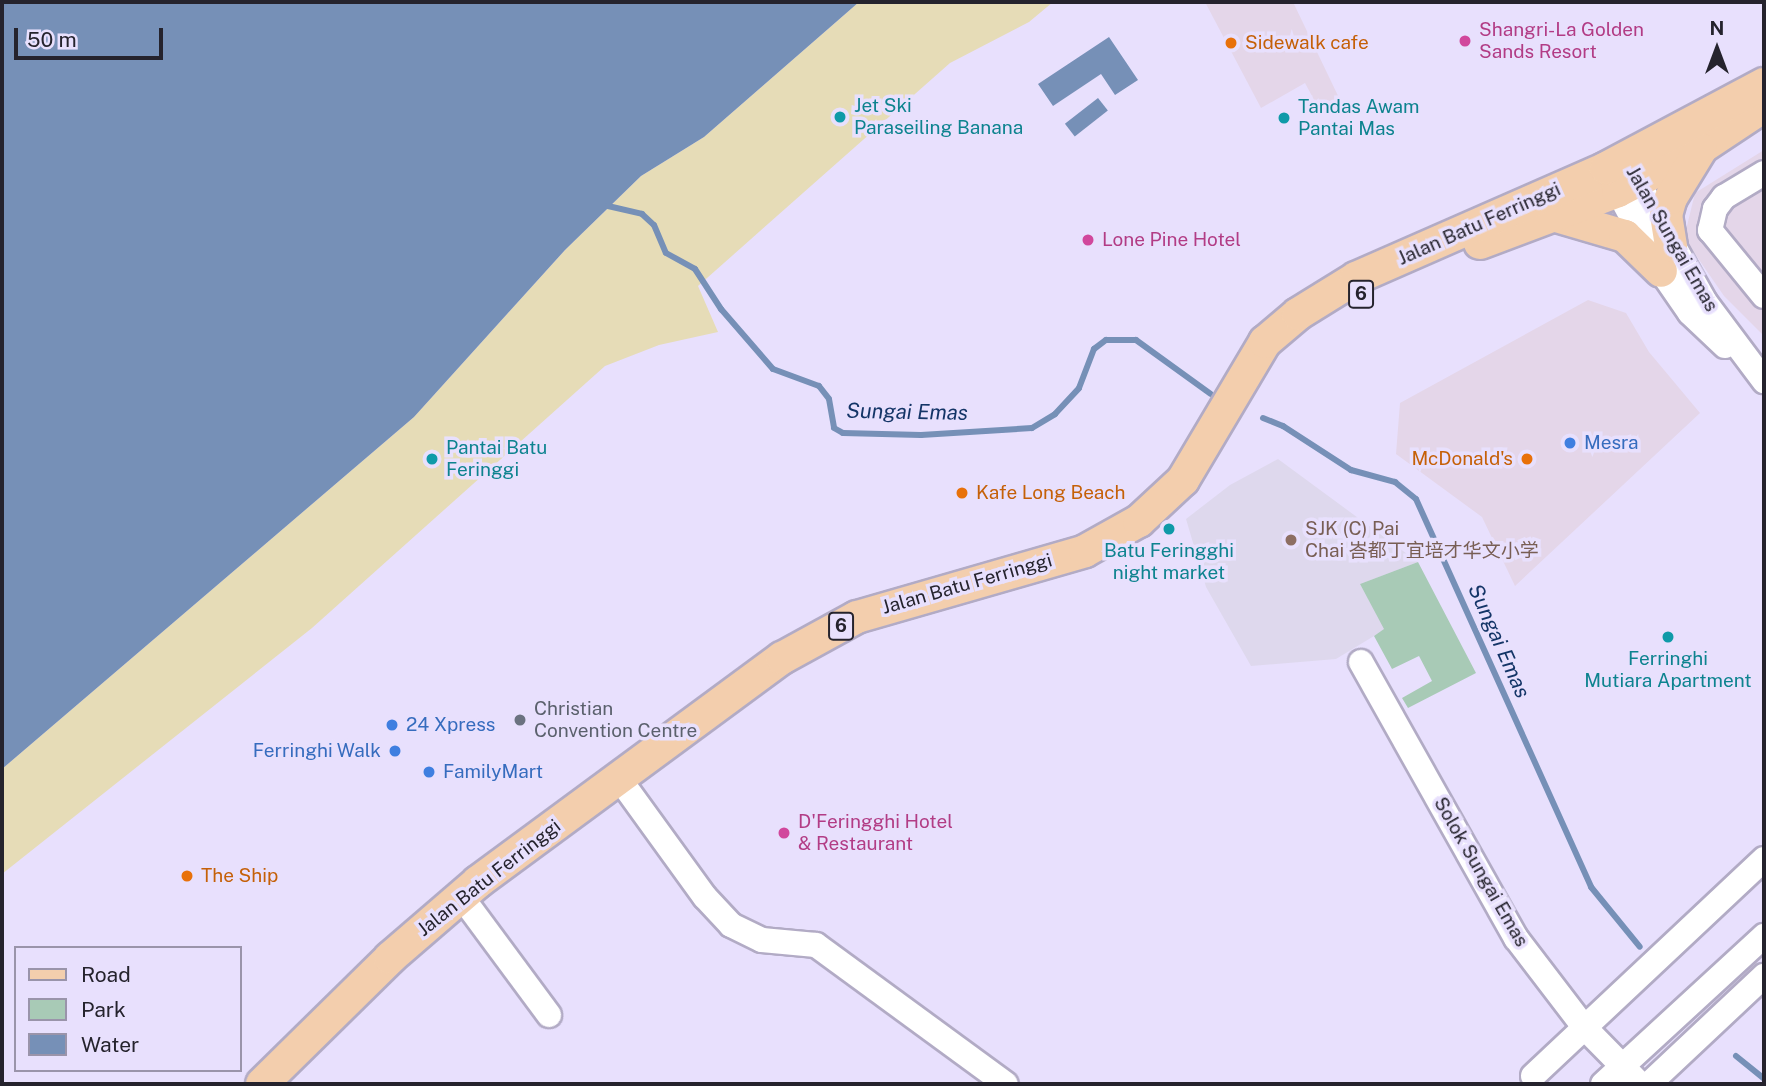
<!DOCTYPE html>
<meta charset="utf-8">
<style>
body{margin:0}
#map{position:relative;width:1766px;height:1086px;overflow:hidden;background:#e8e0fd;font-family:"Public Sans","Noto Sans SC",sans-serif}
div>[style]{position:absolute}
.commercial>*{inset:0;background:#e4d6e9}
.education>*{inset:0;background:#ded8ed}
.green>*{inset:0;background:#a8cab6}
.sand>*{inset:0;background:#e6dcb7}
.water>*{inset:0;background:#7690b7;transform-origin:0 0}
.stream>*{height:6px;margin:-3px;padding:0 3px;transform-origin:3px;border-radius:3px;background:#7690b7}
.roads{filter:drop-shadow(2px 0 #b2abc5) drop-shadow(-2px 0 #b2abc5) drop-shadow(0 2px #b2abc5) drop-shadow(0 -2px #b2abc5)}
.minor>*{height:24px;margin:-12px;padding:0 12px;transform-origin:12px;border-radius:12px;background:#fff}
.major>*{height:32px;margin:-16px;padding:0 16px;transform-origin:16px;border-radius:16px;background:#f3cead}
.dots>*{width:19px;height:19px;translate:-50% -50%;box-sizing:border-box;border:4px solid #e8e0fd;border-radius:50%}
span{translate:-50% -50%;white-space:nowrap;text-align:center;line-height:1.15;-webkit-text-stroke:7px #e8e0fd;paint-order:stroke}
.shield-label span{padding:2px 5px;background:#e8e0fd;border:2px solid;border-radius:5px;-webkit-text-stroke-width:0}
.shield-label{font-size:18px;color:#25232d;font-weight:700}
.hotel-label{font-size:19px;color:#b23c85}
.left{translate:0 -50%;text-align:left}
.food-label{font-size:19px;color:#c56008}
.right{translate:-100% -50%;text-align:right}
.culture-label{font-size:19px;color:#0d838f}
.street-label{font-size:19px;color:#25232d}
.shop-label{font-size:19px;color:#366cbe}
.education-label{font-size:19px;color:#785e54}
.worship-label{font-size:19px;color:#5b616d}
.water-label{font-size:21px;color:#143567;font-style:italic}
.frame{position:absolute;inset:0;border:4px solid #25232d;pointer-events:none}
.legend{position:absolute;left:14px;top:946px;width:228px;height:126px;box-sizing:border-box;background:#e8e0fd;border:2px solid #9a94aa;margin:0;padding:9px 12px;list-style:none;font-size:21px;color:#25232d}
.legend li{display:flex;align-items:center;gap:14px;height:35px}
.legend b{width:35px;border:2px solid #9a94aa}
.north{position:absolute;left:1682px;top:14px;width:70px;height:70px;-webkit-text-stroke:5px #e8e0fd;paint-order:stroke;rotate:0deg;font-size:19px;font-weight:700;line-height:28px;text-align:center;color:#25232d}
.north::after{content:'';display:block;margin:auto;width:24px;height:32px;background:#25232d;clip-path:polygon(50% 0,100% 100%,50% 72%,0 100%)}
.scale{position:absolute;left:14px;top:28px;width:149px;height:32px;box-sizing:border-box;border:4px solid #25232d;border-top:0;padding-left:9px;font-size:21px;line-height:24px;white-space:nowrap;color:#25232d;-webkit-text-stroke:5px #e8e0fd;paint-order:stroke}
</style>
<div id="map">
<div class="commercial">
<div style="clip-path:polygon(1205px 2px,1293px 2px,1341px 102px,1320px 111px,1305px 83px,1261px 108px)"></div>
<div style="clip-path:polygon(1764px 150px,1764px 336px,1724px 296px,1684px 238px,1695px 193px)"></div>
<div style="clip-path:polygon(1588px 300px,1626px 313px,1649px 352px,1700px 413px,1515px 586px,1482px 517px,1396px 454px,1400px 403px)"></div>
</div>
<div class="education">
<div style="clip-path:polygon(1278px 459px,1418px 562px,1360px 584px,1385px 629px,1374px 636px,1336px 659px,1251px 666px,1206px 587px,1186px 519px,1230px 485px)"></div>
</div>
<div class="green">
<div style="clip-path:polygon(1418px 562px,1476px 673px,1408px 708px,1402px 698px,1432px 681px,1419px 656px,1392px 669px,1374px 636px,1384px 629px,1360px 584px)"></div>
</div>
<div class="sand">
<div style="clip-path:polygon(859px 2px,1053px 2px,1029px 22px,950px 63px,698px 286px,718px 332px,659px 345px,605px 366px,312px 628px,2px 874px,2px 769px,414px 417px,565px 250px,641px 176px,704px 137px)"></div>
</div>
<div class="water">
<div style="clip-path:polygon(2px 2px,859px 2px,704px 137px,641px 176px,565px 250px,414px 417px,2px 769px)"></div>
<div style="clip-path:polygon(1109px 37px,1138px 80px,1115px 95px,1101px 74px,1053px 106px,1038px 84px)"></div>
<div style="left:1098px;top:98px;width:16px;height:42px;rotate:52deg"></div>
</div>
<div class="stream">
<div style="left:608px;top:206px;width:35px;rotate:13deg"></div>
<div style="left:642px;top:214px;width:16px;rotate:43deg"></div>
<div style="left:654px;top:225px;width:30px;rotate:67deg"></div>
<div style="left:666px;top:253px;width:33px;rotate:29deg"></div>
<div style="left:695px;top:269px;width:48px;rotate:57deg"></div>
<div style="left:721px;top:309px;width:79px;rotate:49.1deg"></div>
<div style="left:773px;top:369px;width:49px;rotate:20.3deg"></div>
<div style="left:819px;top:386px;width:16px;rotate:52deg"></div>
<div style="left:829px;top:399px;width:29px;rotate:80deg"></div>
<div style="left:834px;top:428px;width:10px;rotate:29deg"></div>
<div style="left:843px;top:433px;width:78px;rotate:1.5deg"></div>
<div style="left:921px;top:435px;width:111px;rotate:-3.6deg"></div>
<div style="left:1032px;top:428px;width:27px;rotate:-31deg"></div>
<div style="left:1055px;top:414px;width:35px;rotate:-47deg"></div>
<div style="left:1079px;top:388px;width:42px;rotate:-69deg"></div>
<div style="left:1094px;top:349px;width:15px;rotate:-37deg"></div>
<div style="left:1106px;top:340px;width:30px"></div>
<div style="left:1136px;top:340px;width:92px;rotate:35.8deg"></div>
<div style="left:1263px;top:418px;width:22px;rotate:22deg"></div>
<div style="left:1283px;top:426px;width:81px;rotate:32.9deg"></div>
<div style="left:1351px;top:470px;width:46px;rotate:15.3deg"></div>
<div style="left:1395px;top:482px;width:27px;rotate:39deg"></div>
<div style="left:1416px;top:499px;width:426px;rotate:65.7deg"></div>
<div style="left:1591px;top:887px;width:77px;rotate:50.8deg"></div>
<div style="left:1736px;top:1056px;width:36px;rotate:39deg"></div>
</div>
<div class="roads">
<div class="minor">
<div style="left:1629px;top:166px;width:156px;rotate:60.8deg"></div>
<div style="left:1705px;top:302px;width:99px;rotate:53.2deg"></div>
<div style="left:1764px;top:173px;width:47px;rotate:149deg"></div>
<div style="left:1724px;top:197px;width:15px;rotate:127deg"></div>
<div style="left:1715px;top:209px;width:22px;rotate:103deg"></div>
<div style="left:1710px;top:230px;width:85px;rotate:50.7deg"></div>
<div style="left:1609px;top:175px;width:109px;rotate:61.6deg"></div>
<div style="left:1661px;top:271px;width:51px;rotate:55.4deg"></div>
<div style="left:1690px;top:313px;width:48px;rotate:43.3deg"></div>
<div style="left:1361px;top:662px;width:317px;rotate:60.7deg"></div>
<div style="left:1516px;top:938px;width:112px;rotate:52.6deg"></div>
<div style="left:1584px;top:1027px;width:80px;rotate:45.5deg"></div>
<div style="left:618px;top:777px;width:148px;rotate:54.1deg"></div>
<div style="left:705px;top:897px;width:38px;rotate:47deg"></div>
<div style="left:731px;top:925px;width:34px;rotate:26deg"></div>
<div style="left:762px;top:940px;width:54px;rotate:5.3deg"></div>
<div style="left:816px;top:945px;width:235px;rotate:36.2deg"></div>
<div style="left:461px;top:896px;width:148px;rotate:53.5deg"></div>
<div style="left:1533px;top:1076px;width:317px;rotate:-43.2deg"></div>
<div style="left:1603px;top:1084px;width:219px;rotate:-42.6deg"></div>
<div style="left:1649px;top:1084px;width:158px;rotate:-43.2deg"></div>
</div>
<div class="major">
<div style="left:1556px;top:216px;width:72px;rotate:16.2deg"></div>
<div style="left:1625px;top:236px;width:50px;rotate:44.2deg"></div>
<div style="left:1480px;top:243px;width:147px;rotate:-20.6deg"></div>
<div style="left:1618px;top:191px;width:93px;rotate:-27.4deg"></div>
<div style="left:1701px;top:148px;width:76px;rotate:-33.7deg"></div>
<div style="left:1671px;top:246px;width:31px;rotate:-99deg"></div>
<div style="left:1666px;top:215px;width:18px;rotate:-74deg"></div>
<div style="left:1671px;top:198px;width:57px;rotate:-58.5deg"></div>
<div style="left:262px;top:1084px;width:180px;rotate:-44.5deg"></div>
<div style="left:390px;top:958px;width:116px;rotate:-40.8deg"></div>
<div style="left:478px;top:882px;width:378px;rotate:-36.4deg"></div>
<div style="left:782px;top:658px;width:85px;rotate:-28.7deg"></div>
<div style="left:857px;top:617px;width:237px;rotate:-16.1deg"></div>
<div style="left:1085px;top:551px;width:62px;rotate:-29.1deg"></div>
<div style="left:1139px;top:521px;width:60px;rotate:-43deg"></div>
<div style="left:1183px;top:480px;width:161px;rotate:-59.3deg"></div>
<div style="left:1265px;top:342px;width:43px;rotate:-40.3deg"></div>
<div style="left:1298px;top:314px;width:68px;rotate:-31.8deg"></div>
<div style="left:1356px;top:278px;width:273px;rotate:-23.7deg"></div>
<div style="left:1606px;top:168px;width:179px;rotate:-28deg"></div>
</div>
</div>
<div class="dots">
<div style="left:1465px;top:41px;background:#d1479c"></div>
<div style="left:1231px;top:43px;background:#e8710a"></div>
<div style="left:840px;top:117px;background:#0f9aa8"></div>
<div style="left:1284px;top:118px;background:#0f9aa8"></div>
<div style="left:1088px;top:240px;background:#d1479c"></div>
<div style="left:1570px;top:443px;background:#3f7fe0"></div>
<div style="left:432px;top:459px;background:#0f9aa8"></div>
<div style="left:1527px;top:459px;background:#e8710a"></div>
<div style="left:962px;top:493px;background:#e8710a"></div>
<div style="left:1169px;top:529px;background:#0f9aa8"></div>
<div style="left:1291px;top:540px;background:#8d6e63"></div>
<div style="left:1668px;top:637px;background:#0f9aa8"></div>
<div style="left:520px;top:720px;background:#6b7280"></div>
<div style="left:392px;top:725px;background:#3f7fe0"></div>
<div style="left:395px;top:751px;background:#3f7fe0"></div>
<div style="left:429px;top:772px;background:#3f7fe0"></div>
<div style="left:784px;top:833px;background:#d1479c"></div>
<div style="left:187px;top:876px;background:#e8710a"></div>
</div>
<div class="shield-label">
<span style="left:1361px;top:294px">6</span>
<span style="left:841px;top:626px">6</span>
</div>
<div class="hotel-label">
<span class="left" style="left:1479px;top:41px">Shangri-La Golden<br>Sands Resort</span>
<span class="left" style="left:1102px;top:240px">Lone Pine Hotel</span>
<span class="left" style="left:798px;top:833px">D'Feringghi Hotel<br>&amp; Restaurant</span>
</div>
<div class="food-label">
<span class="left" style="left:1245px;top:43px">Sidewalk cafe</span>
<span class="right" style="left:1513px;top:459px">McDonald's</span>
<span class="left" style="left:976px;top:493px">Kafe Long Beach</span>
<span class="left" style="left:201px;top:876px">The Ship</span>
</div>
<div class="culture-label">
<span class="left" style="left:854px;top:117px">Jet Ski<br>Paraseiling Banana</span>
<span class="left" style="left:1298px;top:118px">Tandas Awam<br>Pantai Mas</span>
<span class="left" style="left:446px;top:459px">Pantai Batu<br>Feringgi</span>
<span style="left:1169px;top:562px">Batu Feringghi<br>night market</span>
<span style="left:1668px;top:670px">Ferringhi<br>Mutiara Apartment</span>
</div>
<div class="street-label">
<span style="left:1479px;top:224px;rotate:-24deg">Jalan Batu Ferringgi</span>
<span style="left:1672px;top:239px;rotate:60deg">Jalan Sungai Emas</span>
<span style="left:967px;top:584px;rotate:-16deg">Jalan Batu Ferringgi</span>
<span style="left:1481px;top:872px;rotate:60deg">Solok Sungai Emas</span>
<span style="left:489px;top:878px;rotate:-38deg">Jalan Batu Ferringgi</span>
</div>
<div class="shop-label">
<span class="left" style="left:1584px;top:443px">Mesra</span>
<span class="left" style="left:406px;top:725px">24 Xpress</span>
<span class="right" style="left:381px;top:751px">Ferringhi Walk</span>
<span class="left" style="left:443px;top:772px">FamilyMart</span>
</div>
<div class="education-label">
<span class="left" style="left:1305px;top:540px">SJK (C) Pai<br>Chai 峇都丁宜培才华文小学</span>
</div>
<div class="worship-label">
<span class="left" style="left:534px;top:720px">Christian<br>Convention Centre</span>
</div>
<div class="water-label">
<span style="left:907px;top:412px;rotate:1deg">Sungai Emas</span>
<span style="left:1499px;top:641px;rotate:66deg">Sungai Emas</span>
</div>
<div class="frame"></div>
<ul class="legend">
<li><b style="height:9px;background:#f3cead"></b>Road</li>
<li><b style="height:19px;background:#a8cab6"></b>Park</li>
<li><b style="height:19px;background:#7690b7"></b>Water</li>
</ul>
<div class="north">N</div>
<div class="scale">50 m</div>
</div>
